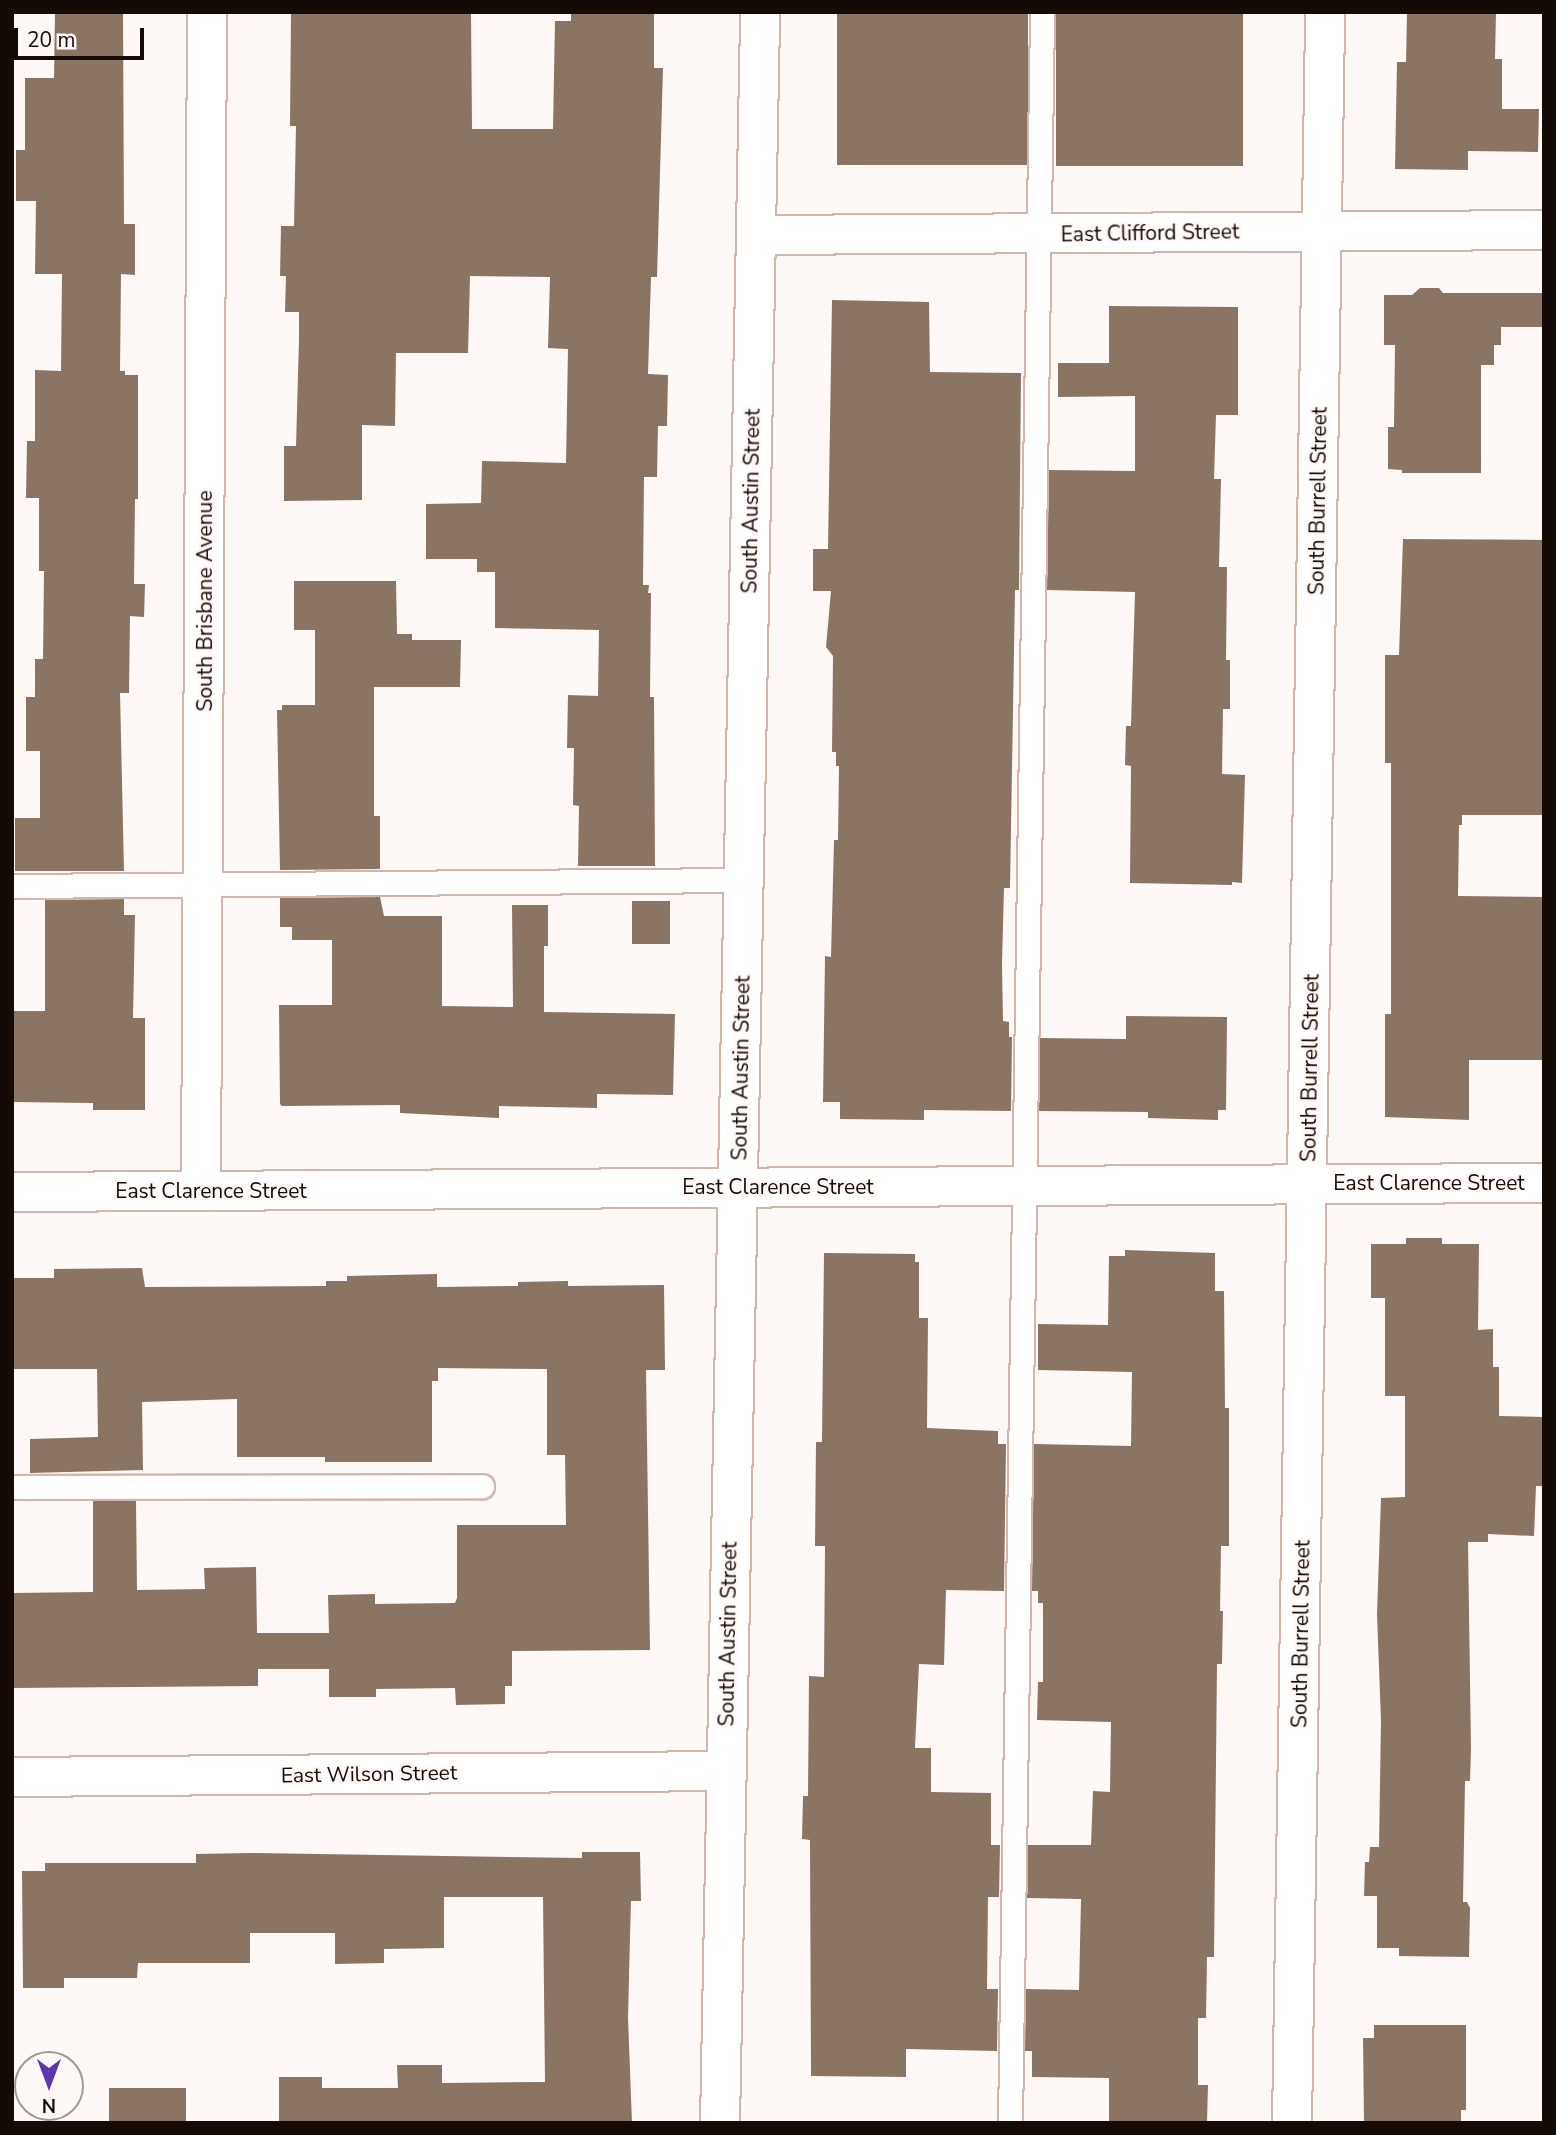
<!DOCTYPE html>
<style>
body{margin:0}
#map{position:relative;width:1556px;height:2135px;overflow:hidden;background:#fef8f6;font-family:"Nunito Sans",sans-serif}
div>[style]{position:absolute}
.building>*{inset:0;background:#8a7464;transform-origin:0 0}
.roads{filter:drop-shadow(2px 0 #d2b5ab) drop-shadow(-2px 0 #d2b5ab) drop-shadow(0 2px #d2b5ab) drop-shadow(0 -2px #d2b5ab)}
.service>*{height:23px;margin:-11.5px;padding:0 11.5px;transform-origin:11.5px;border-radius:11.5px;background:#fff}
.minor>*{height:38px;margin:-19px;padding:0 19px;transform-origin:19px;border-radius:19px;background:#fff}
span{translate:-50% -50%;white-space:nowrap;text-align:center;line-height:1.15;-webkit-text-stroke:5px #fef8f6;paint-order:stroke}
.street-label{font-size:21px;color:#140b07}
.frame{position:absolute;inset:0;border:14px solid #140b07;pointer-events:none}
.north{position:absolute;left:14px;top:2051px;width:70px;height:70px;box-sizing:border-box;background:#fef8f6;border:2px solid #a09996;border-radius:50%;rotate:180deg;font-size:19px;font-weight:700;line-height:28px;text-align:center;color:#140b07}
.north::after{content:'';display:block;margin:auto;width:24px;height:32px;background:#5d37af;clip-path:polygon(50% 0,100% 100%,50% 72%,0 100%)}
.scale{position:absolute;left:14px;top:28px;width:130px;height:32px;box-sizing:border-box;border:4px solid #140b07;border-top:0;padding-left:9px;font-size:21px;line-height:24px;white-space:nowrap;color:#140b07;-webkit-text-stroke:5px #fef8f6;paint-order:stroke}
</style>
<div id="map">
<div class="building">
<div style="clip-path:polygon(55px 12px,123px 12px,124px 224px,135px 224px,135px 275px,121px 274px,120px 371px,125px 371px,125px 375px,138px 375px,138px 499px,135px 499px,134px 584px,145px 584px,144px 617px,130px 616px,129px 693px,120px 693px,124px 871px,15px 871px,15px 818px,40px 818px,40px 751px,26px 751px,26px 697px,35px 697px,35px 659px,43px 659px,44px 571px,39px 571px,39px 498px,26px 498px,27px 441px,35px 441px,35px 370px,61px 371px,62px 274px,35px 274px,36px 201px,16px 201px,16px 150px,25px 150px,25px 78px,54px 78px)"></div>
<div style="clip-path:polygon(291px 12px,471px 12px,472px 129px,553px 129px,555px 21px,571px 21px,571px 12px,654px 12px,654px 68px,663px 68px,657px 277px,651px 277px,648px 374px,668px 375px,667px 426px,658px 426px,657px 477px,644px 477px,643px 585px,649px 585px,648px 593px,651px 593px,650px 697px,654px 697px,655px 866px,578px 866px,579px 806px,573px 805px,574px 748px,567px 748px,568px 695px,598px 696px,599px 630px,495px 628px,495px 572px,477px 572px,477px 559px,426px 559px,426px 504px,481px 503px,482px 461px,566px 463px,568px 349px,548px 348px,550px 277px,470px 276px,468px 353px,396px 353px,395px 426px,362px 425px,362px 500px,284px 501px,284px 446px,296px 446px,299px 339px,299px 312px,285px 312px,286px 276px,280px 276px,281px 226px,294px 226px,296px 126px,290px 126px)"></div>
<div style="left:837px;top:12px;width:191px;height:153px"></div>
<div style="left:1056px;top:12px;width:187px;height:154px"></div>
<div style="clip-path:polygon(1407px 12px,1496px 12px,1495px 59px,1502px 59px,1502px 109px,1539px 109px,1538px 152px,1468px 151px,1468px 170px,1395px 169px,1397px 62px,1406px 62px)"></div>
<div style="clip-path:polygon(1420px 288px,1439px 288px,1443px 293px,1544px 293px,1544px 327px,1501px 327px,1501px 345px,1494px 345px,1494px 365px,1481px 365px,1481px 473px,1402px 473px,1402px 470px,1388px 469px,1388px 427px,1394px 427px,1395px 345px,1384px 345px,1384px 295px,1412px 295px)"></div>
<div style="clip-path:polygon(832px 300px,929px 302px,930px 372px,1021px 373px,1019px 590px,1015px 590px,1010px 888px,1004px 888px,1002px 964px,1003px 1021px,1009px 1022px,1009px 1037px,1012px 1037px,1011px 1111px,924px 1110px,924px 1120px,840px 1119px,840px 1102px,823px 1102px,825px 956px,831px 957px,834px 840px,838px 840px,839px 766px,836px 766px,836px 752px,832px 752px,833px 656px,826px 647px,831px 591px,813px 591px,813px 549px,828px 549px)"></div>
<div style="clip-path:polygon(1109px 306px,1238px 307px,1238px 415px,1216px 415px,1214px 479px,1221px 479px,1219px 567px,1227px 567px,1226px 660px,1230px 660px,1230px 709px,1223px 709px,1222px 774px,1245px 775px,1242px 883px,1232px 882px,1232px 885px,1130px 883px,1131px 766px,1125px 765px,1126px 726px,1131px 726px,1135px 592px,1047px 590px,1049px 470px,1135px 471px,1135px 396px,1058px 397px,1058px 363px,1109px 363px)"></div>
<div style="clip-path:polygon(1403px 539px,1544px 540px,1544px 815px,1462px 815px,1462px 825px,1459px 825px,1458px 896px,1544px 897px,1544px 1060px,1469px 1060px,1469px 1120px,1385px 1117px,1385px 1014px,1391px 1014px,1391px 763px,1385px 763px,1385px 655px,1399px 655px)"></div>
<div style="clip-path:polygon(294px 581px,396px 581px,397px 634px,412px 634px,412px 640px,461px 640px,460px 687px,374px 687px,374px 816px,380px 816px,380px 869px,280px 870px,277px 710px,282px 710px,282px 705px,315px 705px,315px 630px,294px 630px)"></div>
<div style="clip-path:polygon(380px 897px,384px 916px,442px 916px,442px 1006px,513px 1007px,512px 905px,548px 905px,548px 946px,544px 946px,544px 1012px,675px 1014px,673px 1095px,597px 1094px,597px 1108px,499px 1106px,499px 1118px,400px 1113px,400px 1105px,282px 1106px,280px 1104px,279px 1005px,332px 1005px,332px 940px,292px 940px,292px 927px,280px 927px,280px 898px)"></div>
<div style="clip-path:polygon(124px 899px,124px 915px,135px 915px,133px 1018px,145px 1018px,145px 1110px,93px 1110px,93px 1103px,12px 1102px,12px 1011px,45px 1011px,45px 900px)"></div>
<div style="left:632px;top:901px;width:38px;height:43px"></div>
<div style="clip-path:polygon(1126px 1016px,1227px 1017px,1226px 1110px,1218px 1110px,1218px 1120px,1148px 1118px,1148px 1112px,1039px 1111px,1040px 1038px,1126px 1039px)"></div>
<div style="clip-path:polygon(1406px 1238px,1442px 1238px,1442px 1244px,1479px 1244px,1478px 1330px,1493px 1329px,1493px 1367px,1499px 1367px,1499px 1416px,1544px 1417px,1544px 1486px,1536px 1486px,1534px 1536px,1488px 1534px,1488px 1542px,1468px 1542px,1471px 1749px,1470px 1781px,1465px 1781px,1463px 1902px,1467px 1902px,1470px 1908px,1469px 1957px,1399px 1956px,1399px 1948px,1377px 1948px,1377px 1896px,1364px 1896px,1365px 1862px,1369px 1862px,1370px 1847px,1379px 1847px,1381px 1721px,1377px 1614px,1381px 1498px,1405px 1497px,1405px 1396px,1385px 1396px,1385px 1298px,1371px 1298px,1371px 1244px,1406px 1244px)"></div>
<div style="clip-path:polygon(1125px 1250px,1215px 1253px,1215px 1291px,1224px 1291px,1225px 1408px,1229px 1408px,1229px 1546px,1221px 1546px,1220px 1611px,1223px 1611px,1222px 1664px,1217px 1664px,1214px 1957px,1207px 1957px,1206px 2018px,1198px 2018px,1198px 2085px,1208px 2085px,1207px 2123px,1109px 2123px,1109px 2078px,1032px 2077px,1032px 2051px,1025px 2051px,1026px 1989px,1079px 1990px,1081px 1899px,1027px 1898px,1028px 1845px,1091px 1845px,1093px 1791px,1110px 1792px,1111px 1722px,1037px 1720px,1038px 1682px,1043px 1682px,1043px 1603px,1038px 1603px,1038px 1591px,1032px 1591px,1034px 1444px,1131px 1446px,1132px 1372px,1038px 1370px,1038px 1324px,1108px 1325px,1109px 1256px,1125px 1256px)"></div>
<div style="clip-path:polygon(824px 1253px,915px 1254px,915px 1262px,919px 1262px,919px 1318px,928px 1318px,927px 1428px,998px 1431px,998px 1444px,1006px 1444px,1004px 1591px,946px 1590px,944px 1665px,919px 1664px,915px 1748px,931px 1748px,931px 1792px,991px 1793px,991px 1845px,1000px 1845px,999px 1897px,988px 1897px,987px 1989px,998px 1989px,997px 2051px,906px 2049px,906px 2077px,811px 2076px,810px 1840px,802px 1839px,803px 1796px,808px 1796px,809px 1676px,824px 1677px,825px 1546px,815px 1546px,816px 1442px,822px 1442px)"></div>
<div style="clip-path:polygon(142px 1268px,145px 1287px,326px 1286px,326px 1281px,347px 1281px,347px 1276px,437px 1274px,437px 1287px,518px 1286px,518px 1282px,568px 1281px,568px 1286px,664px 1285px,665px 1370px,646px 1370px,650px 1650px,512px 1651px,512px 1686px,505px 1686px,505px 1704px,456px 1705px,455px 1688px,376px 1689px,376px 1697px,329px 1697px,329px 1669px,258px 1669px,258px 1686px,12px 1688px,12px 1593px,93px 1592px,93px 1501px,136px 1501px,137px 1590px,205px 1589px,204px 1568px,256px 1567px,257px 1633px,329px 1633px,328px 1595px,375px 1594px,375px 1604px,455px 1603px,457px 1598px,457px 1525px,566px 1525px,565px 1455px,547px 1455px,547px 1369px,438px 1368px,438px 1381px,432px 1381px,432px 1462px,325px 1462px,325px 1457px,237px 1457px,237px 1399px,142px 1402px,143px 1470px,30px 1473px,30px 1439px,98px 1437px,97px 1369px,12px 1369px,12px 1278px,54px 1278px,54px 1269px)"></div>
<div style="clip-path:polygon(582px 1852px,640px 1852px,641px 1901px,631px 1901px,630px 1936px,628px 2018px,632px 2123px,279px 2121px,279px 2077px,322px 2077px,322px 2088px,398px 2088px,397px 2065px,442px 2065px,442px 2083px,545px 2082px,543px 1897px,444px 1897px,444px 1948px,384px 1949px,384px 1963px,335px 1964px,335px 1933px,250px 1933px,250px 1963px,138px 1963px,137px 1978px,64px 1978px,64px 1988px,23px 1988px,22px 1871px,45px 1871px,45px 1863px,196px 1863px,196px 1854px,250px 1853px,582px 1858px)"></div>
<div style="clip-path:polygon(1374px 2025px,1466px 2025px,1466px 2110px,1461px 2110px,1461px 2123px,1364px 2123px,1363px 2038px,1374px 2038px)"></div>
<div style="left:109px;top:2088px;width:77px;height:35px"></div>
</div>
<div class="roads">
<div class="service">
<div style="left:12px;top:886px;width:732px;rotate:-0.47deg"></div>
<div style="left:12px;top:1487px;width:470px;rotate:-0.1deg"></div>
<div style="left:1010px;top:2123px;width:2111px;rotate:-89.13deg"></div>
</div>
<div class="minor">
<div style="left:756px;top:235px;width:788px;rotate:-0.36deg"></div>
<div style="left:201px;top:1190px;width:1178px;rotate:-89.71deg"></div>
<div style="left:12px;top:1192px;width:1532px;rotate:-0.34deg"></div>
<div style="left:12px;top:1777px;width:713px;rotate:-0.48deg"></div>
<div style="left:720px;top:2123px;width:2111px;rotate:-88.91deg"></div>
<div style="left:1292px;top:2123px;width:2111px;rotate:-89.1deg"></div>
</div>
</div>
<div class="street-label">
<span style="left:1150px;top:233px;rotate:-1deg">East Clifford Street</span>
<span style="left:751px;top:501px;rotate:-89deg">South Austin Street</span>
<span style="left:1318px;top:501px;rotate:-89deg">South Burrell Street</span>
<span style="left:205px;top:601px;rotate:-90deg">South Brisbane Avenue</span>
<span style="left:741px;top:1068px;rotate:-89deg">South Austin Street</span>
<span style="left:1310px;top:1068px;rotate:-89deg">South Burrell Street</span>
<span style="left:1429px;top:1183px">East Clarence Street</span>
<span style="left:778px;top:1187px">East Clarence Street</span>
<span style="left:211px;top:1191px">East Clarence Street</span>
<span style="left:728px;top:1634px;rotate:-89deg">South Austin Street</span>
<span style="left:1301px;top:1634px;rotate:-89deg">South Burrell Street</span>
<span style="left:369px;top:1774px;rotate:-1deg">East Wilson Street</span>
</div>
<div class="frame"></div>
<div class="north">N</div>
<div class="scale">20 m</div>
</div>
